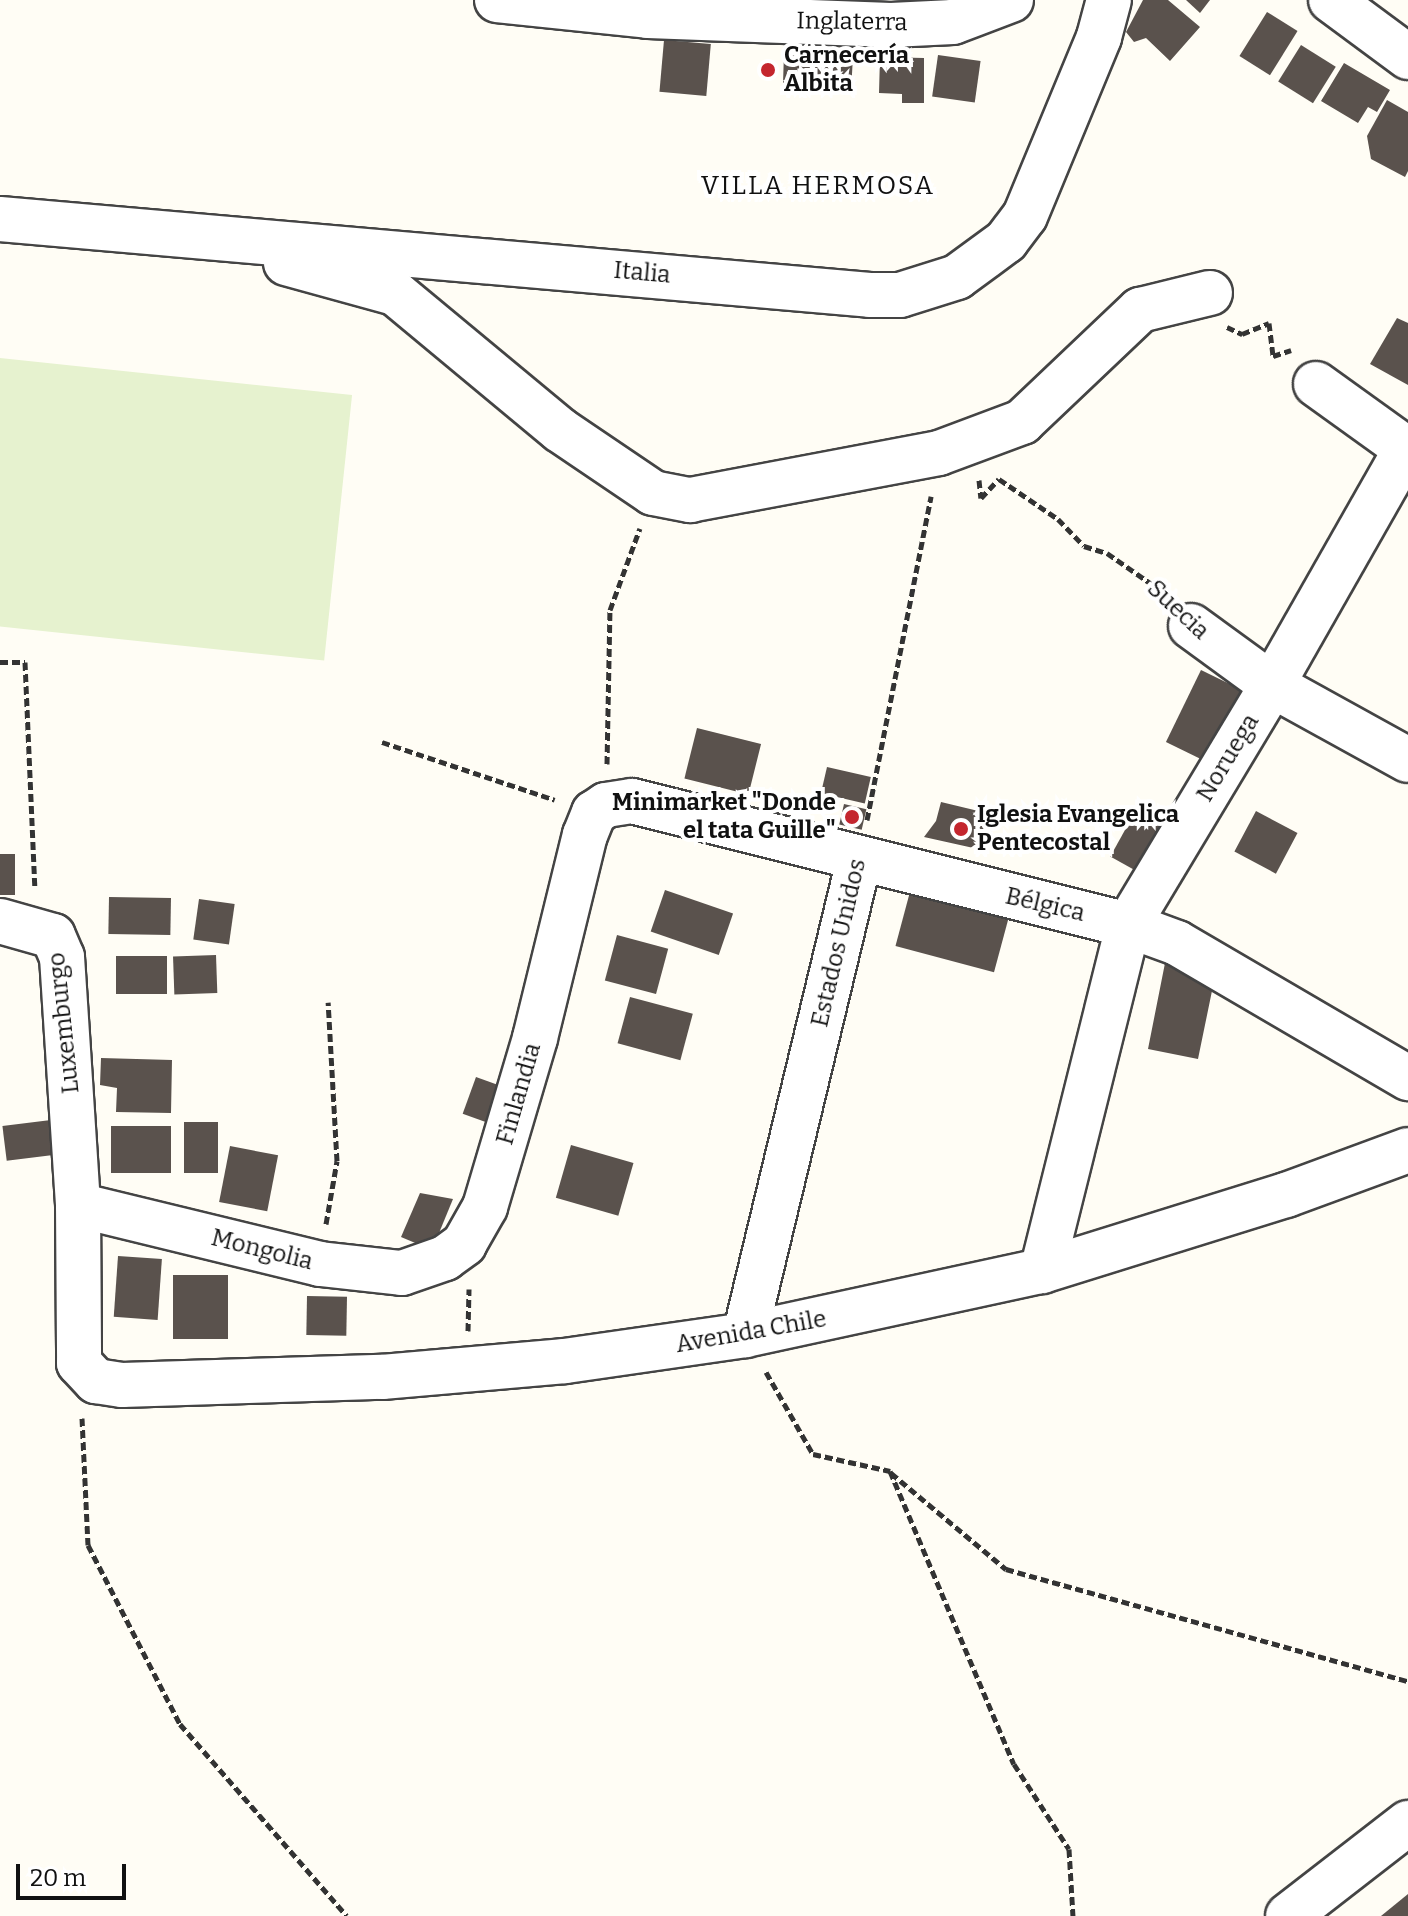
<!DOCTYPE html>
<meta charset="utf-8">
<style>
body{margin:0}
#map{position:relative;width:1408px;height:1916px;overflow:hidden;background:#fffdf5;font-family:Bitter,serif}
div>[style]{position:absolute}
.pitch>*{inset:0;background:#e6f2cf;transform-origin:0 0}
.building>*{inset:0;background:#5a524d;transform-origin:0 0}
.path>*{height:5px;margin-top:-2.5px;transform-origin:0;background:repeating-linear-gradient(90deg,#333 0 8px,transparent 0 12px)}
.roads{filter:drop-shadow(2px 0 #444) drop-shadow(-2px 0 #444) drop-shadow(0 2px #444) drop-shadow(0 -2px #444)}
.minor>*{height:44px;margin:-22px;padding:0 22px;transform-origin:22px;border-radius:22px;background:#fff}
.dots>*{width:22px;height:22px;translate:-50% -50%;box-sizing:border-box;border:4px solid #fff;border-radius:50%}
span{translate:-50% -50%;white-space:nowrap;text-align:center;line-height:1.15;-webkit-text-stroke:8px #fff;paint-order:stroke}
.street-label{font-size:24px;color:#111}
.poi-label{font-size:24px;color:#111;font-weight:700}
.left{translate:0 -50%;text-align:left}
.right{translate:-100% -50%;text-align:right}
.neighbourhood-label{font-size:26px;color:#111;letter-spacing:2px}
.scale{position:absolute;left:16px;top:1864px;width:110px;height:36px;box-sizing:border-box;border:4px solid #111;border-top:0;padding-left:10px;font-size:24px;line-height:28px;white-space:nowrap;color:#111;-webkit-text-stroke:6px #fff;paint-order:stroke}
</style>
<div id="map">
<div class="pitch">
<div style="left:0;top:358px;width:354px;height:267px;rotate:6deg"></div>
</div>
<div class="building">
<div style="clip-path:polygon(1143px 0,1168px 0,1200px 27px,1170px 61px,1146px 38px,1134px 42px,1126px 32px)"></div>
<div style="clip-path:polygon(1186px 0,1210px 0,1200px 13px)"></div>
<div style="left:1267px;top:12px;width:36px;height:52px;rotate:32deg"></div>
<div style="left:664px;top:40px;width:47px;height:52px;rotate:5deg"></div>
<div style="left:1301px;top:45px;width:41px;height:43px;rotate:32deg"></div>
<div style="clip-path:polygon(784px 53px,853px 56px,851px 92px,814px 90px,814px 84px,783px 83px)"></div>
<div style="left:938px;top:55px;width:43px;height:42px;rotate:8deg"></div>
<div style="clip-path:polygon(880px 57px,924px 58px,924px 103px,902px 103px,902px 94px,879px 93px)"></div>
<div style="clip-path:polygon(1344px 63px,1390px 90px,1377px 112px,1368px 107px,1358px 123px,1321px 101px)"></div>
<div style="clip-path:polygon(1387px 100px,1408px 112px,1408px 171px,1405px 177px,1371px 159px,1367px 136px)"></div>
<div style="clip-path:polygon(1397px 318px,1408px 323px,1408px 385px,1370px 364px)"></div>
<div style="left:1201px;top:670px;width:49px;height:80px;rotate:26deg"></div>
<div style="left:697px;top:728px;width:66px;height:52px;rotate:14deg"></div>
<div style="left:827px;top:767px;width:45px;height:27px;rotate:13deg"></div>
<div style="clip-path:polygon(941px 802px,995px 815px,987px 851px,924px 837px,936px 821px)"></div>
<div style="left:844px;top:804px;width:23px;height:21px;rotate:13deg"></div>
<div style="left:1256px;top:811px;width:47px;height:46px;rotate:28deg"></div>
<div style="left:1135px;top:812px;width:38px;height:51px;rotate:29deg"></div>
<div style="left:0;top:854px;width:15px;height:41px"></div>
<div style="left:911px;top:888px;width:102px;height:60px;rotate:15deg"></div>
<div style="left:665px;top:890px;width:72px;height:44px;rotate:19deg"></div>
<div style="left:109px;top:897px;width:62px;height:37px;rotate:1deg"></div>
<div style="left:199px;top:899px;width:36px;height:41px;rotate:8deg"></div>
<div style="left:617px;top:935px;width:53px;height:47px;rotate:15deg"></div>
<div style="left:216px;top:955px;width:38px;height:43px;rotate:88deg"></div>
<div style="left:116px;top:956px;width:51px;height:38px"></div>
<div style="clip-path:polygon(1166px 958px,1202px 965px,1199px 983px,1213px 986px,1198px 1059px,1148px 1049px)"></div>
<div style="left:630px;top:997px;width:65px;height:48px;rotate:15deg"></div>
<div style="clip-path:polygon(101px 1058px,172px 1060px,171px 1113px,116px 1112px,117px 1088px,100px 1085px)"></div>
<div style="left:476px;top:1077px;width:40px;height:39px;rotate:20deg"></div>
<div style="left:59px;top:1119px;width:35px;height:57px;rotate:83deg"></div>
<div style="left:218px;top:1122px;width:51px;height:34px;rotate:90deg"></div>
<div style="left:111px;top:1126px;width:60px;height:47px"></div>
<div style="left:571px;top:1145px;width:65px;height:55px;rotate:16deg"></div>
<div style="left:230px;top:1146px;width:49px;height:57px;rotate:11deg"></div>
<div style="clip-path:polygon(420px 1193px,453px 1199px,432px 1250px,401px 1237px)"></div>
<div style="left:118px;top:1256px;width:44px;height:61px;rotate:4deg"></div>
<div style="left:228px;top:1275px;width:64px;height:55px;rotate:90deg"></div>
<div style="left:307px;top:1296px;width:40px;height:39px;rotate:1deg"></div>
<div style="clip-path:polygon(1408px 1894px,1408px 1916px,1381px 1916px)"></div>
</div>
<div class="path">
<div style="left:1227px;top:327px;width:17px;rotate:25deg"></div>
<div style="left:1242px;top:334px;width:29px;rotate:-22deg"></div>
<div style="left:1269px;top:323px;width:33px;rotate:83deg"></div>
<div style="left:1273px;top:356px;width:19px;rotate:-18deg"></div>
<div style="left:979px;top:480px;width:18px;rotate:84deg"></div>
<div style="left:981px;top:498px;width:26px;rotate:-47deg"></div>
<div style="left:999px;top:479px;width:71px;rotate:34.1deg"></div>
<div style="left:1058px;top:519px;width:37px;rotate:46deg"></div>
<div style="left:1084px;top:546px;width:24px;rotate:17deg"></div>
<div style="left:1107px;top:553px;width:72px;rotate:34.8deg"></div>
<div style="left:0;top:662px;width:25px"></div>
<div style="left:25px;top:662px;width:227px;rotate:87.5deg"></div>
<div style="left:382px;top:742px;width:182px;rotate:18.5deg"></div>
<div style="left:607px;top:764px;width:154px;rotate:-88.9deg"></div>
<div style="left:610px;top:610px;width:87px;rotate:-69.9deg"></div>
<div style="left:867px;top:820px;width:330px;rotate:-78.8deg"></div>
<div style="left:326px;top:1224px;width:64px;rotate:-80.1deg"></div>
<div style="left:337px;top:1161px;width:159px;rotate:-93.2deg"></div>
<div style="left:468px;top:1331px;width:42px;rotate:-88.6deg"></div>
<div style="left:766px;top:1372px;width:95px;rotate:60.2deg"></div>
<div style="left:813px;top:1454px;width:79px;rotate:12.4deg"></div>
<div style="left:890px;top:1471px;width:318px;rotate:67.1deg"></div>
<div style="left:1014px;top:1764px;width:101px;rotate:57.1deg"></div>
<div style="left:1069px;top:1849px;width:67px;rotate:86.6deg"></div>
<div style="left:82px;top:1418px;width:127px;rotate:87.3deg"></div>
<div style="left:88px;top:1545px;width:201px;rotate:62.8deg"></div>
<div style="left:180px;top:1724px;width:254px;rotate:49deg"></div>
<div style="left:891px;top:1473px;width:150px;rotate:39.9deg"></div>
<div style="left:1006px;top:1569px;width:417px;rotate:15.6deg"></div>
</div>
<div class="roads">
<div class="minor">
<div style="left:497px;top:0;width:152px;rotate:6deg"></div>
<div style="left:648px;top:16px;width:243px;rotate:2.1deg"></div>
<div style="left:891px;top:25px;width:62px;rotate:-2.8deg"></div>
<div style="left:953px;top:22px;width:62px;rotate:-20.8deg"></div>
<div style="left:1331px;top:0;width:96px;rotate:36.5deg"></div>
<div style="left:0;top:219px;width:873px;rotate:4.99deg"></div>
<div style="left:870px;top:295px;width:30px"></div>
<div style="left:900px;top:295px;width:60px;rotate:-17.5deg"></div>
<div style="left:957px;top:277px;width:61px;rotate:-36.3deg"></div>
<div style="left:1006px;top:241px;width:31px;rotate:-53deg"></div>
<div style="left:1025px;top:216px;width:194px;rotate:-67.5deg"></div>
<div style="left:1099px;top:37px;width:38px;rotate:-75deg"></div>
<div style="left:286px;top:263px;width:113px;rotate:15.4deg"></div>
<div style="left:395px;top:293px;width:214px;rotate:39.7deg"></div>
<div style="left:560px;top:430px;width:112px;rotate:34.1deg"></div>
<div style="left:653px;top:493px;width:38px;rotate:11deg"></div>
<div style="left:690px;top:500px;width:253px;rotate:-10.7deg"></div>
<div style="left:939px;top:453px;width:89px;rotate:-20.5deg"></div>
<div style="left:1022px;top:422px;width:163px;rotate:-43.5deg"></div>
<div style="left:1140px;top:310px;width:72px;rotate:-13.7deg"></div>
<div style="left:1316px;top:384px;width:113px;rotate:35.7deg"></div>
<div style="left:1191px;top:626px;width:100px;rotate:36.1deg"></div>
<div style="left:1272px;top:685px;width:155px;rotate:28.9deg"></div>
<div style="left:0;top:921px;width:55px;rotate:15.8deg"></div>
<div style="left:53px;top:936px;width:23px;rotate:67deg"></div>
<div style="left:62px;top:957px;width:249px;rotate:86.3deg"></div>
<div style="left:78px;top:1205px;width:158px;rotate:89.6deg"></div>
<div style="left:79px;top:1363px;width:25px;rotate:47deg"></div>
<div style="left:96px;top:1381px;width:26px;rotate:9deg"></div>
<div style="left:122px;top:1385px;width:260px;rotate:-1.8deg"></div>
<div style="left:382px;top:1377px;width:184px;rotate:-5deg"></div>
<div style="left:565px;top:1361px;width:182px;rotate:-8.2deg"></div>
<div style="left:745px;top:1335px;width:304px;rotate:-12.2deg"></div>
<div style="left:1042px;top:1271px;width:256px;rotate:-17.3deg"></div>
<div style="left:1286px;top:1195px;width:130px;rotate:-20.2deg"></div>
<div style="left:78px;top:1205px;width:249px;rotate:13.7deg"></div>
<div style="left:320px;top:1264px;width:82px;rotate:6.3deg"></div>
<div style="left:402px;top:1273px;width:46px;rotate:-19.2deg"></div>
<div style="left:445px;top:1258px;width:24px;rotate:-36deg"></div>
<div style="left:464px;top:1244px;width:43px;rotate:-60.4deg"></div>
<div style="left:485px;top:1207px;width:176px;rotate:-73.5deg"></div>
<div style="left:535px;top:1038px;width:209px;rotate:-76.2deg"></div>
<div style="left:585px;top:835px;width:24px;rotate:-68deg"></div>
<div style="left:594px;top:813px;width:14px;rotate:-34deg"></div>
<div style="left:606px;top:805px;width:26px;rotate:-9deg"></div>
<div style="left:632px;top:801px;width:511px;rotate:14.04deg"></div>
<div style="left:1128px;top:925px;width:52px;rotate:20.2deg"></div>
<div style="left:1177px;top:943px;width:268px;rotate:30.3deg"></div>
<div style="left:1042px;top:1271px;width:357px;rotate:-76deg"></div>
<div style="left:1128px;top:925px;width:280px;rotate:-59deg"></div>
<div style="left:1272px;top:685px;width:275px;rotate:-60.4deg"></div>
<div style="left:745px;top:1335px;width:488px;rotate:-76.5deg"></div>
<div style="left:1288px;top:1916px;width:152px;rotate:-37.8deg"></div>
</div>
</div>
<div class="dots">
<div style="left:768px;top:70px;background:#c4262e"></div>
<div style="left:852px;top:817px;background:#c4262e"></div>
<div style="left:961px;top:829px;background:#c4262e"></div>
</div>
<div class="street-label">
<span style="left:852px;top:22px;rotate:1deg">Inglaterra</span>
<span style="left:642px;top:273px;rotate:5deg">Italia</span>
<span style="left:1178px;top:610px;rotate:43deg">Suecia</span>
<span style="left:1228px;top:758px;rotate:-59deg">Noruega</span>
<span style="left:1045px;top:905px;rotate:13deg">Bélgica</span>
<span style="left:839px;top:943px;rotate:-77deg">Estados Unidos</span>
<span style="left:64px;top:1023px;rotate:-96deg">Luxemburgo</span>
<span style="left:519px;top:1094px;rotate:-74deg">Finlandia</span>
<span style="left:262px;top:1250px;rotate:14deg">Mongolia</span>
<span style="left:751px;top:1332px;rotate:-10deg">Avenida Chile</span>
</div>
<div class="poi-label">
<span class="left" style="left:784px;top:70px">Carnecería<br>Albita</span>
<span class="right" style="left:836px;top:817px">Minimarket "Donde<br>el tata Guille"</span>
<span class="left" style="left:977px;top:829px">Iglesia Evangelica<br>Pentecostal</span>
</div>
<div class="neighbourhood-label">
<span style="left:818px;top:186px">VILLA HERMOSA</span>
</div>
<div class="scale">20 m</div>
</div>
